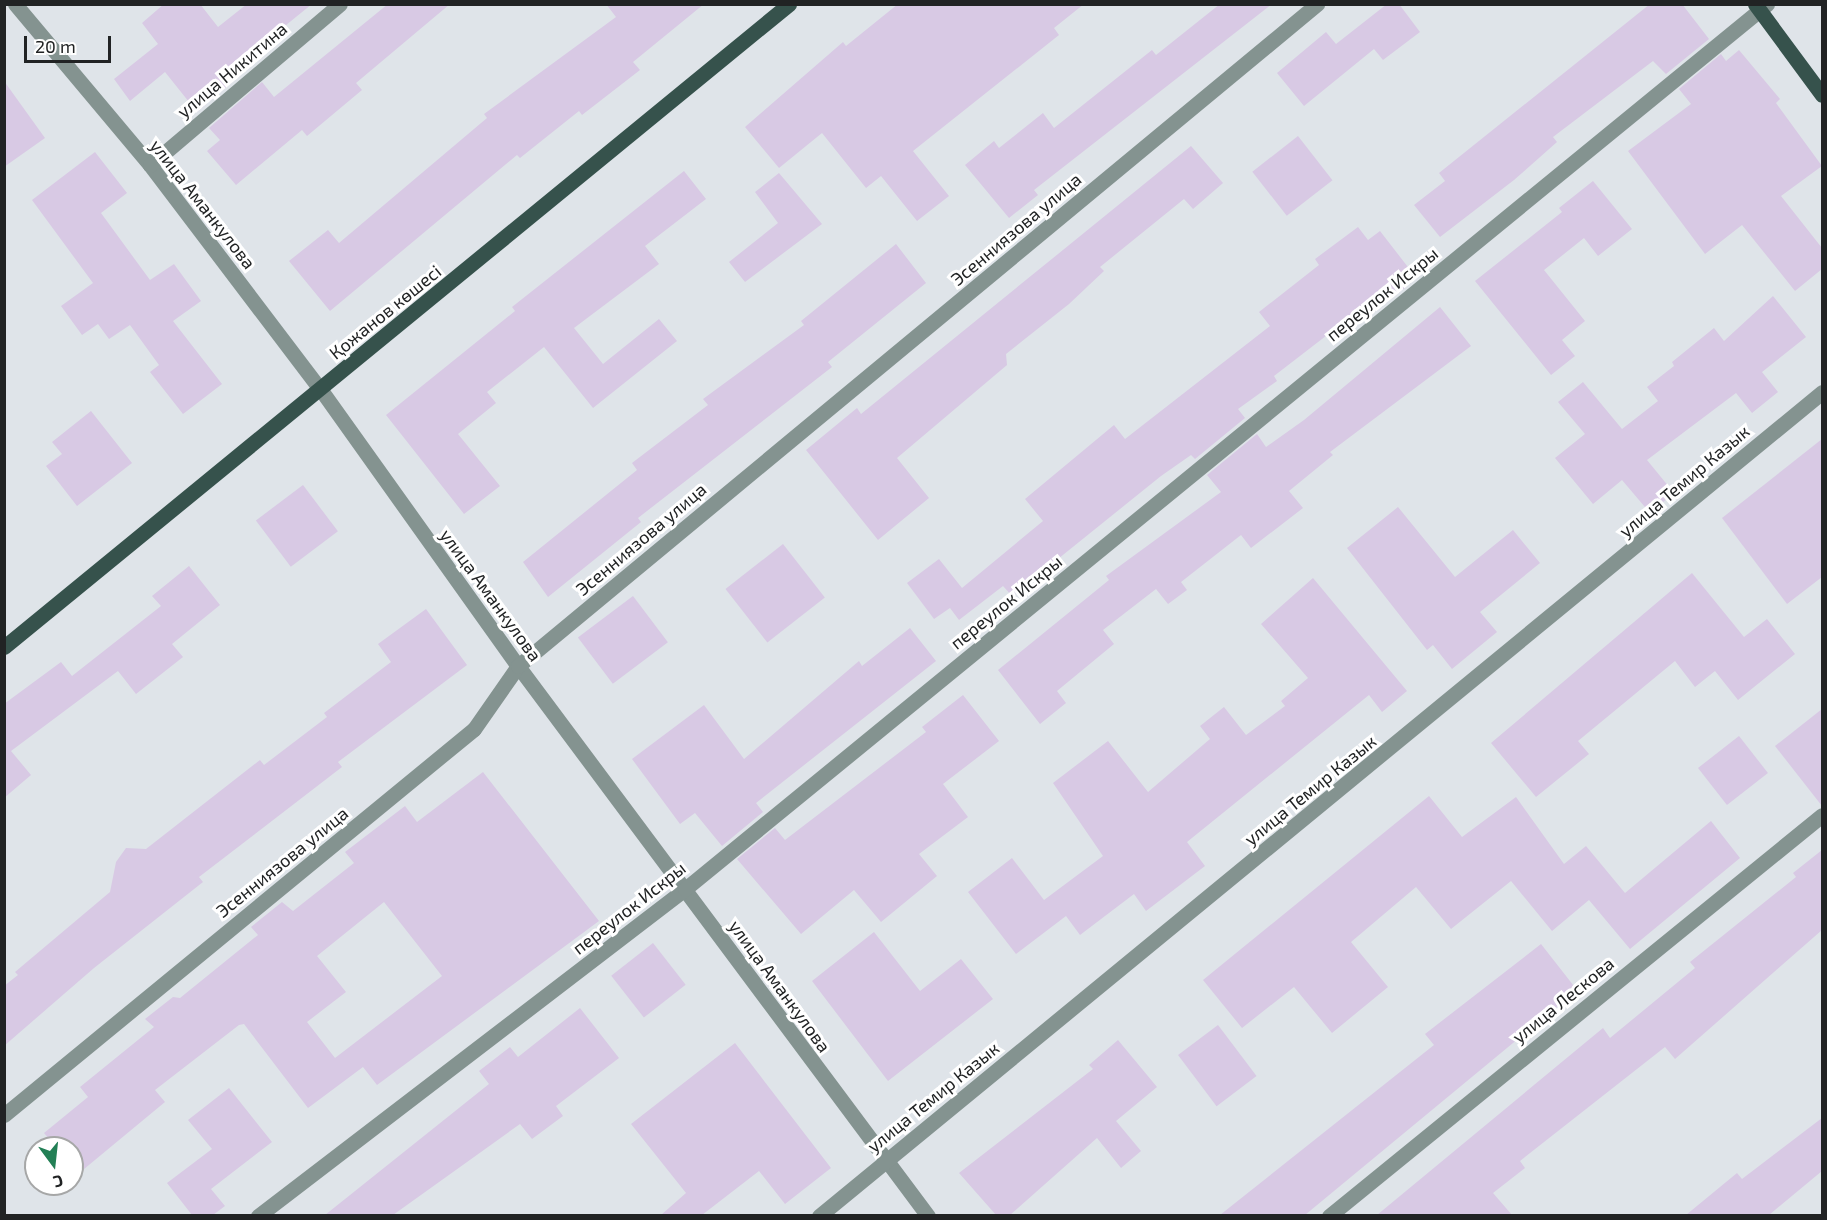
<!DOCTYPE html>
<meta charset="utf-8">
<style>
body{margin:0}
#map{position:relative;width:1827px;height:1220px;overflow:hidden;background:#dfe4e9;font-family:"Exo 2",sans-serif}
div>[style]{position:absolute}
.building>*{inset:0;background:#d8c9e4;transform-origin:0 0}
.minor>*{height:15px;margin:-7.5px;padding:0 7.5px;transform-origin:7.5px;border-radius:7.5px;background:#849390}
.major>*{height:15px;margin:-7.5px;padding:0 7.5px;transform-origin:7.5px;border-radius:7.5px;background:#36524c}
span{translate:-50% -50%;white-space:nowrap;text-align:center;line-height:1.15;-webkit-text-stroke:6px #fff;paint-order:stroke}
.street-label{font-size:18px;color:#212324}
.frame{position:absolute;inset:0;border:6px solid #212324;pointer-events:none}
.north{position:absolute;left:24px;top:1136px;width:60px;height:60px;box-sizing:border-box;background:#fff;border:2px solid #a6a7a7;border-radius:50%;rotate:165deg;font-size:16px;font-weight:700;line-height:24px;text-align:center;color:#212324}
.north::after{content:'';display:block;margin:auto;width:21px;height:27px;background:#227f55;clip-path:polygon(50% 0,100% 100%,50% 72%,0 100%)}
.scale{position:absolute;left:24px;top:36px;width:87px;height:27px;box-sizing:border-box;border:3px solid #212324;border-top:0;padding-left:8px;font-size:18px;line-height:21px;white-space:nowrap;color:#212324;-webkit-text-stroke:4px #fff;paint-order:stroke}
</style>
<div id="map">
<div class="building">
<div style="clip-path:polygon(164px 4px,200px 4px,218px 27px,247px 4px,312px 4px,244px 59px,250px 67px,197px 112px,165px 72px,130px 101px,114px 79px,158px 44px,142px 23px)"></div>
<div style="clip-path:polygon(388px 4px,450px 4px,356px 83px,362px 90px,307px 136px,302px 130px,236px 185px,207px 151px,220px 140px,209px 128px,262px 82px,274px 97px)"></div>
<div style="clip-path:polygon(606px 4px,704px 4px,633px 62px,640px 70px,582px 115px,579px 111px,520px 158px,517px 155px,330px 311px,289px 261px,328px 230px,339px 243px,487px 118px,484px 114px,616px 17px)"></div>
<div style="clip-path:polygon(898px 4px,1084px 4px,1054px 28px,1059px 35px,913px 151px,949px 196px,917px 221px,881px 176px,866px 188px,822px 133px,779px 168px,745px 127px,843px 42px,846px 46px)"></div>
<div style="clip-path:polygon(1220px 4px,1272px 4px,1034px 190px,1038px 195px,1009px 218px,965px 165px,994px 141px,999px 148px,1043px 113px,1054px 128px,1152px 50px,1156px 55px)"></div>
<div style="clip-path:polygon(1387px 4px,1399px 4px,1420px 32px,1383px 60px,1374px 49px,1304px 106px,1277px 73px,1326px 32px,1336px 44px)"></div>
<div style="clip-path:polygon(1650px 4px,1682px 4px,1709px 39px,1666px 74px,1653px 61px,1553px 137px,1557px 142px,1514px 180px,1440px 237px,1414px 205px,1445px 181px,1439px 173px)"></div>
<div style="clip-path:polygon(1739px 50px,1780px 99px,1776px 103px,1822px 166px,1781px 196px,1822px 248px,1822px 269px,1795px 291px,1742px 225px,1705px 254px,1628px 151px,1691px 104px,1679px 89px,1721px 54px,1726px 61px)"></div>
<div style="clip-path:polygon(4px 81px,45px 138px,4px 167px)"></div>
<div style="left:1298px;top:136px;width:56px;height:58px;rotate:52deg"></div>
<div style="clip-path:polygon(1191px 146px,1223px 183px,1193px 209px,1184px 199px,1100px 267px,1104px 271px,1069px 304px,1006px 354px,1007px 365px,897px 458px,929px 498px,878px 540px,806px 450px,857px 408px,861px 414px)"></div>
<div style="clip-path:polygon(95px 152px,127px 193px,101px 213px,150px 280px,174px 264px,201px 301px,173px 321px,222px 384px,183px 414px,150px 372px,159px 365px,130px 325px,109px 339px,98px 324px,82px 335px,61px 306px,93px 283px,32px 200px)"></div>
<div style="clip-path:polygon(684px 171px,706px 199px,645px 246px,659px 264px,574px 328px,603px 364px,659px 319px,677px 341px,593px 408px,544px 347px,487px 392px,496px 403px,458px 434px,500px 486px,464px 514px,386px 415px,515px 311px,512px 307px)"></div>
<div style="clip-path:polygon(779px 173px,822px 224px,745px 282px,729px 262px,778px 223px,755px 192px)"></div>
<div style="clip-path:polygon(1593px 181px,1632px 229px,1598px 256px,1584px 238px,1544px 270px,1585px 321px,1562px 340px,1575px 356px,1551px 375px,1475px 281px,1562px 212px,1559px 208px)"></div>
<div style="clip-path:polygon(1358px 227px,1368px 240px,1380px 231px,1411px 271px,1399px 280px,1405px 288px,1363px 320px,1357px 312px,1274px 376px,1277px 381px,1238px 409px,1245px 418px,1195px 459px,1191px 455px,1161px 476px,1012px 596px,1003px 586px,959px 620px,950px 608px,934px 619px,907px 583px,939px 559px,962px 588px,1043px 521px,1025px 499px,1114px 425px,1125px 439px,1270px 326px,1259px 312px,1319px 265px,1315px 259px)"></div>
<div style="clip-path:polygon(896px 244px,926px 283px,828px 362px,832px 367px,638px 518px,641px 522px,548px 597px,523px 562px,637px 470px,632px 463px,708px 405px,703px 399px,804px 325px,801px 321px)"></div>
<div style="clip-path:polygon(1773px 296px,1806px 337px,1762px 372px,1778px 392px,1752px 413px,1736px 393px,1647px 460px,1674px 493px,1650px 513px,1622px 480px,1593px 504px,1555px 458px,1585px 434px,1558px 402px,1583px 382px,1622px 429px,1658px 401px,1647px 387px,1674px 366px,1672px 362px,1714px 328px,1724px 341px)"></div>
<div style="clip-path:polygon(1440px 307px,1471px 346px,1330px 452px,1333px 455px,1289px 491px,1303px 508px,1251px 548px,1241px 535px,1181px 582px,1187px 590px,1168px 604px,1156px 589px,1103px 630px,1114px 644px,1057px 691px,1066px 703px,1040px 724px,998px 670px,1109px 580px,1106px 576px,1221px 492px,1207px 475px,1257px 434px,1266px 447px,1304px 420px)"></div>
<div style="clip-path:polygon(91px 411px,132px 463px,77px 506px,46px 466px,62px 454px,52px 442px)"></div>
<div style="clip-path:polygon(1822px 439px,1822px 577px,1787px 604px,1722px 518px)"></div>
<div style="left:303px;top:485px;width:58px;height:59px;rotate:53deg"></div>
<div style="clip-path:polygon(1398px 507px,1455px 577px,1513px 530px,1540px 563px,1480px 612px,1497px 632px,1452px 669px,1433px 645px,1427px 650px,1347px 548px)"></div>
<div style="left:783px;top:544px;width:68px;height:73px;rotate:52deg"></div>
<div style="clip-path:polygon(189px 566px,220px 605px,172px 644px,183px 657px,136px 694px,118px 671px,11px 751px,31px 775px,4px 798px,4px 704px,61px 662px,72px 676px,161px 606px,152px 596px)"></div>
<div style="clip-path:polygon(1692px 573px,1744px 637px,1767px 619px,1795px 654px,1738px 700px,1715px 671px,1695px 687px,1675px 661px,1578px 741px,1589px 754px,1536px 797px,1491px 743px)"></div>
<div style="clip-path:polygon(1313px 578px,1407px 691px,1382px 712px,1369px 695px,1187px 842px,1205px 866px,1146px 911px,1134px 894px,1080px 935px,1066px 916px,1016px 954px,968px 892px,1012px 858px,1044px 900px,1103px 856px,1053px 783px,1108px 741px,1148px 792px,1210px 739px,1200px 726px,1224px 707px,1246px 735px,1285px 706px,1281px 701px,1308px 678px,1261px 624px)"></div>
<div style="left:633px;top:596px;width:58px;height:69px;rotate:53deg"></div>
<div style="clip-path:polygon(426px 609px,467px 665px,338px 762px,342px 767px,199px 877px,203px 882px,94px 968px,4px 1046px,4px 986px,18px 975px,15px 972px,110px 892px,116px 862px,126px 848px,146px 849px,260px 760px,264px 765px,327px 717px,324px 713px,391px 662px,378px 644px)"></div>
<div style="clip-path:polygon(910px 628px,936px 661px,756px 803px,763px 812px,722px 846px,695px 813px,680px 824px,632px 759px,704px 705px,744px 759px,859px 661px,862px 666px)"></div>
<div style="clip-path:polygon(963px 695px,999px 741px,943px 784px,968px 817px,919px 854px,937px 876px,881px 922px,854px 890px,801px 934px,737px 859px,775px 828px,785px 840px,926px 732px,922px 727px)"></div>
<div style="clip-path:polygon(1822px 709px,1822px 806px,1775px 746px)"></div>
<div style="left:1739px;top:736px;width:47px;height:52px;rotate:52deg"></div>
<div style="clip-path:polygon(evenodd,483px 772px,599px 921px,377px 1085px,363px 1067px,308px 1108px,244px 1024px,239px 1025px,155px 1090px,165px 1102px,72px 1179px,72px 1148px,57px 1148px,44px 1133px,88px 1097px,80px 1087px,154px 1027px,145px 1019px,173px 997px,180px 998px,258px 935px,251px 927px,282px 902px,293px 911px,354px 863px,345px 852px,405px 806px,417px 822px,483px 772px,384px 902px,442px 976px,335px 1058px,307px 1022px,346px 992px,317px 956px,384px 902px)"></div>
<div style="clip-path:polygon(1429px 796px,1462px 837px,1516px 797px,1564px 864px,1586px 846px,1625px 893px,1711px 821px,1740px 858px,1630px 949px,1589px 900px,1552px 931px,1511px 881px,1451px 929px,1416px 887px,1351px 942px,1388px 987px,1332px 1033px,1294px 987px,1242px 1028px,1203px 980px)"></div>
<div style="clip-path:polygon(1822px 850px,1822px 930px,1675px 1059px,1665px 1047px,1520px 1161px,1525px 1168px,1493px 1193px,1512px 1215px,1377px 1215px,1603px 1028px,1610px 1038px,1695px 968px,1690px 962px,1796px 877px,1793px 873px)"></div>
<div style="clip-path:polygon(874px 932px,920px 991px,961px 959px,993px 999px,888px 1081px,812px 981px)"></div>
<div style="left:653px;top:943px;width:53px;height:53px;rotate:52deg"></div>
<div style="clip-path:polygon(1541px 944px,1577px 990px,1305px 1215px,1220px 1215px,1434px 1045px,1425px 1034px)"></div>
<div style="clip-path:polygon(580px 1008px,619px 1058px,556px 1106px,563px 1116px,532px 1139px,520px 1124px,393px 1215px,325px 1215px,489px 1084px,479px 1071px,510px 1047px,518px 1057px)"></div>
<div style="left:1218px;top:1025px;width:64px;height:50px;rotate:53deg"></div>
<div style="clip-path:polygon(1118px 1040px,1157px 1087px,1116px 1121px,1141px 1151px,1121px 1168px,1097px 1138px,1010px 1215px,996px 1215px,959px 1173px,1093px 1069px,1089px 1065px)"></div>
<div style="clip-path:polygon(735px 1043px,831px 1168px,785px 1204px,759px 1171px,702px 1215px,661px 1215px,686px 1193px,631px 1124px)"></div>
<div style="clip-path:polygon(229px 1088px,272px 1142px,211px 1189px,225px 1206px,213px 1215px,192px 1215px,167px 1183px,212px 1149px,188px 1120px)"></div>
<div style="clip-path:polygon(1822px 1118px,1822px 1171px,1769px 1215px,1686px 1215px,1737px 1173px,1742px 1179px)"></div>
</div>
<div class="minor">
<div style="left:15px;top:4px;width:210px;rotate:50deg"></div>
<div style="left:150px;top:165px;width:283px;rotate:52.8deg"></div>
<div style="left:321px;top:390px;width:339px;rotate:54.5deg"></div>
<div style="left:518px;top:666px;width:686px;rotate:53.3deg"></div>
<div style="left:150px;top:165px;width:249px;rotate:-40.3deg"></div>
<div style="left:4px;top:1115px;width:608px;rotate:-39.4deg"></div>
<div style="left:474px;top:729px;width:77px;rotate:-55.1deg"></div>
<div style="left:518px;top:666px;width:1038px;rotate:-39.64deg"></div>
<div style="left:258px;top:1216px;width:538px;rotate:-37.45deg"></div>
<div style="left:685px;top:889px;width:1398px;rotate:-39.28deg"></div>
<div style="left:819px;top:1216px;width:1298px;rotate:-39.4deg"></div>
<div style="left:1329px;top:1216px;width:635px;rotate:-39.12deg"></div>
</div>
<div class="major">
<div style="left:1755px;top:4px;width:113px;rotate:53.6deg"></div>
<div style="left:4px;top:647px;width:1015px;rotate:-39.32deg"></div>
</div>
<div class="street-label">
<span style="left:232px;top:70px;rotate:-40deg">улица Никитина</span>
<span style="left:203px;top:204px;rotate:52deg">улица Аманкулова</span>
<span style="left:1016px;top:229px;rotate:-40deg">Эсенниязова улица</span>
<span style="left:1382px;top:294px;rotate:-39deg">переулок Искры</span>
<span style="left:385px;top:312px;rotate:-39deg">Қожанов көшесі</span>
<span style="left:1684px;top:481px;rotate:-40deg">улица Темир Казык</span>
<span style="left:641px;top:539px;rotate:-40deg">Эсенниязова улица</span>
<span style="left:491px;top:595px;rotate:54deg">улица Аманкулова</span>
<span style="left:1006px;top:602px;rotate:-39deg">переулок Искры</span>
<span style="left:1310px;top:790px;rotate:-39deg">улица Темир Казык</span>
<span style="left:282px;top:862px;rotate:-39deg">Эсенниязова улица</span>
<span style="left:629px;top:908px;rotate:-38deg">переулок Искры</span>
<span style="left:780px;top:986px;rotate:54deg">улица Аманкулова</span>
<span style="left:1563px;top:1000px;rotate:-39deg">улица Лескова</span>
<span style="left:933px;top:1097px;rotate:-39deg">улица Темир Казык</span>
</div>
<div class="frame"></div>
<div class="north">С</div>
<div class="scale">20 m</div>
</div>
